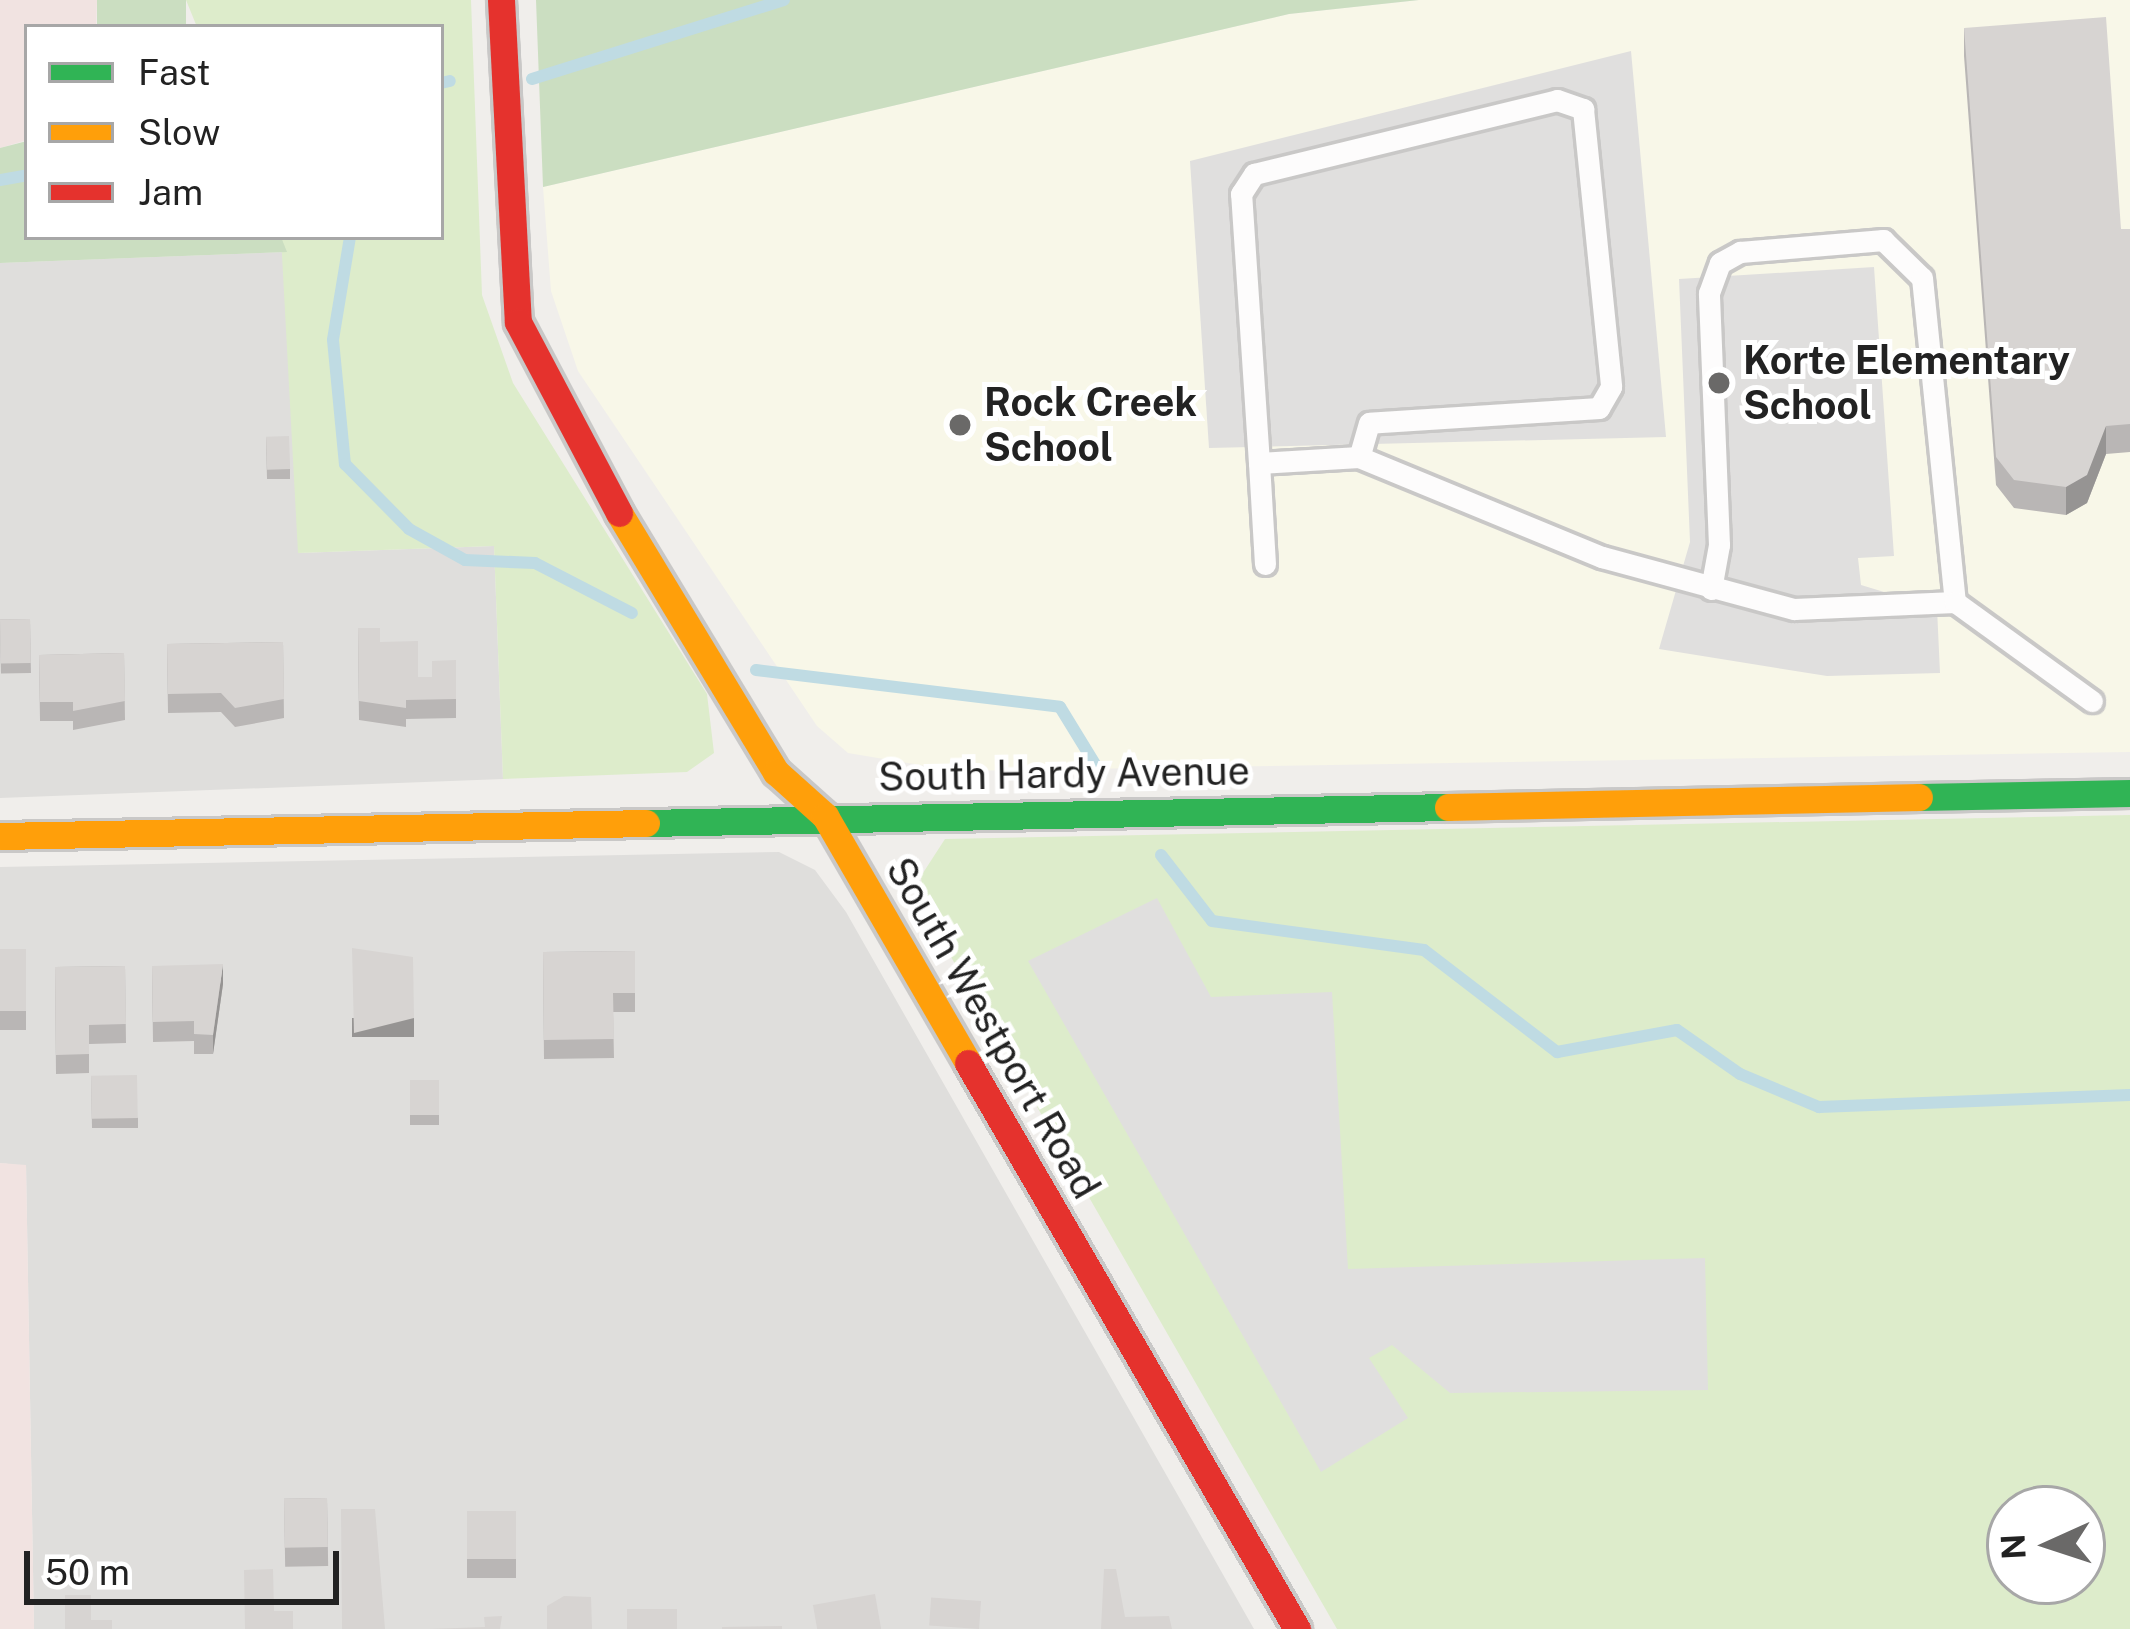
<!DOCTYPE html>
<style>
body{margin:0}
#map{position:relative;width:2130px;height:1629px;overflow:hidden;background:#f0eeeb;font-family:"Public Sans",sans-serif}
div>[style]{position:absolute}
.residential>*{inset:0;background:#dfdedc}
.commercial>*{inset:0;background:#f1e3e1}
.education>*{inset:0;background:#f8f7e8}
.grass>*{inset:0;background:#ddeccb}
.forest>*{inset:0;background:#cbdec1;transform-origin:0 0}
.parking>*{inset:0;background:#e0dfde}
.stream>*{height:12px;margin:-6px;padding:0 6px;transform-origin:6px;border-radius:6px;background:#bfdbe3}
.roads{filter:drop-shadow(3px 0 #c9c8c7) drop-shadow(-3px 0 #c9c8c7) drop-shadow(0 3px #c9c8c7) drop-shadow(0 -3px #c9c8c7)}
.lane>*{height:21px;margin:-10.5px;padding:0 10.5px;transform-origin:10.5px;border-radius:10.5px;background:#fdfcfc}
.fast>*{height:27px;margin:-13.5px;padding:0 13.5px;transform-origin:13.5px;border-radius:13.5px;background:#30b455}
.slow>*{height:27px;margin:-13.5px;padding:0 13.5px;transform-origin:13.5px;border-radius:13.5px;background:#ff9f0a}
.jam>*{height:27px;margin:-13.5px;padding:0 13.5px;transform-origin:13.5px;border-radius:13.5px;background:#e5322d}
.wall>*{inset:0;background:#b9b6b5;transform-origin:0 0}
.shaded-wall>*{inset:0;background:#969493;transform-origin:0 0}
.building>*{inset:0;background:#d7d4d2;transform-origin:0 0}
.dots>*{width:33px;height:33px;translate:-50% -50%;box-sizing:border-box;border:6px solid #fff;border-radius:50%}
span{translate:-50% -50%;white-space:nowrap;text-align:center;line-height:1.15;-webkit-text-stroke:10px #fff;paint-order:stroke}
.poi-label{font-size:39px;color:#222;font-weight:700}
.left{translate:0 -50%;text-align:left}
.street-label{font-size:39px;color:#222}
.legend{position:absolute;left:24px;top:24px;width:420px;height:216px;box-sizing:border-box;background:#fff;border:3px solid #a7a7a7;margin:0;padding:15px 21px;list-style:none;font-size:36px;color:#222}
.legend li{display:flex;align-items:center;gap:24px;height:60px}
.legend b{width:60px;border:3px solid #a7a7a7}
.north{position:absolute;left:1986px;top:1485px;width:120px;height:120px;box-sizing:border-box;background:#fff;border:3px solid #a7a7a7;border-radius:50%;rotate:267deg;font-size:33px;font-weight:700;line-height:48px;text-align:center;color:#222}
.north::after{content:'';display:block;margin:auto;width:42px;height:54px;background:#6a6968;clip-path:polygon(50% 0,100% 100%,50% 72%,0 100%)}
.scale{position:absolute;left:24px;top:1551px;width:315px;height:54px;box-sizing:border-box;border:6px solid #222;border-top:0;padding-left:15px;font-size:36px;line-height:42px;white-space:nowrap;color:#222;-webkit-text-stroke:9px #fff;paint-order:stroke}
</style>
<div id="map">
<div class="residential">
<div style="clip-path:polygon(287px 252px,299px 553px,494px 546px,503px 779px,0 798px,0 263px)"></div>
<div style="clip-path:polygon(779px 852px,815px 870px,846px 912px,1254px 1629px,34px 1629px,26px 1166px,0 1163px,0 867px)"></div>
</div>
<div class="commercial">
<div style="clip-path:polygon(0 0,97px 0,96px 27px,27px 27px,27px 140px,0 148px)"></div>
<div style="clip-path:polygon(0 1163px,26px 1165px,34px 1629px,0 1629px)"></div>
</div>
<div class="education">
<div style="clip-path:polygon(1419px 0,2130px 0,2130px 752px,956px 771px,848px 753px,817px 726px,578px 371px,551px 291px,543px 187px,1289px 14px)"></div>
</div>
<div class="grass">
<div style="clip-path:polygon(186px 0,471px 0,482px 295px,513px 383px,707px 694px,714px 753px,687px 772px,503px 779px,494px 546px,298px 553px,281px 237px,441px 237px,441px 27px,197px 27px)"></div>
<div style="clip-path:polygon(evenodd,2130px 815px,2130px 1629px,1337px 1629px,924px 910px,921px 876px,945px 839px,2130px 815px,2010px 1509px,2082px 1509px,2082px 1581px,2010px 1581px,2010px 1509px)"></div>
</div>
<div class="forest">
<div style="left:97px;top:0;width:89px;height:27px"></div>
<div style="clip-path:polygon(536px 0,1419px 0,1289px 14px,543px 187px)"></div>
<div style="clip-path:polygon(27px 141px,27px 237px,281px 237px,287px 252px,0 263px,0 148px)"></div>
</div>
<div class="parking">
<div style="clip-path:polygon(1631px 51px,1666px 437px,1209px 448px,1190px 161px)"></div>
<div style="clip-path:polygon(1874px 267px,1894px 556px,1858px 558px,1861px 585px,1937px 608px,1940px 673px,1827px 676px,1659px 649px,1690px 542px,1679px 279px)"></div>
<div style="clip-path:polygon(1157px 898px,1211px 997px,1332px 992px,1348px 1269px,1705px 1258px,1708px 1390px,1450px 1393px,1392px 1345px,1369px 1358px,1408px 1418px,1321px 1472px,1028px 961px)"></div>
</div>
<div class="stream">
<div style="left:532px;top:79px;width:264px;rotate:-17.4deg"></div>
<div style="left:441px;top:83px;width:9px;rotate:-13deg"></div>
<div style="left:0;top:180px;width:27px;rotate:-10deg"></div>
<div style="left:350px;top:237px;width:104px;rotate:99.4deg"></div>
<div style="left:333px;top:340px;width:125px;rotate:84.5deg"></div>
<div style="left:345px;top:464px;width:91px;rotate:45.4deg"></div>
<div style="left:409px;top:529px;width:64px;rotate:29deg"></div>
<div style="left:465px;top:560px;width:70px;rotate:2.5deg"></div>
<div style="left:535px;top:563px;width:109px;rotate:27.3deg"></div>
<div style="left:756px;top:670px;width:306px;rotate:6.9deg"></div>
<div style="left:1060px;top:707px;width:79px;rotate:58.5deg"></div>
<div style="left:1161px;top:855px;width:83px;rotate:52.3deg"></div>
<div style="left:1212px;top:921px;width:214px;rotate:7.8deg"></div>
<div style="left:1424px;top:950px;width:168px;rotate:37.5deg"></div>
<div style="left:1557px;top:1052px;width:122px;rotate:-10.4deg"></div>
<div style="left:1677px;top:1030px;width:77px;rotate:34.9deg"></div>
<div style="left:1740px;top:1074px;width:86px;rotate:22.7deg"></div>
<div style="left:1819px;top:1107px;width:311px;rotate:-2.2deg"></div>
</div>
<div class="roads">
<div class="lane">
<div style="left:1259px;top:463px;width:270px;rotate:-93.8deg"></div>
<div style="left:1241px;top:194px;width:24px;rotate:-57deg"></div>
<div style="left:1254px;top:174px;width:312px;rotate:-13.7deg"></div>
<div style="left:1557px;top:100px;width:28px;rotate:19deg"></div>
<div style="left:1583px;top:109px;width:279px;rotate:84.2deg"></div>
<div style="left:1611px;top:387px;width:24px;rotate:120deg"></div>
<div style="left:1599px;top:408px;width:230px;rotate:176.3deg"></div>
<div style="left:1369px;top:423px;width:35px;rotate:106deg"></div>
<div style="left:1265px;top:564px;width:101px;rotate:-93.4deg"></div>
<div style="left:1259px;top:463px;width:100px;rotate:-3.4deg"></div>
<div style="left:1359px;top:457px;width:263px;rotate:22.4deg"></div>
<div style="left:1602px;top:557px;width:199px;rotate:15.2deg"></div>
<div style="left:1794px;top:609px;width:161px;rotate:-2.5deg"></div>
<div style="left:1711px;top:589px;width:45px;rotate:-79.7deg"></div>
<div style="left:1719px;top:545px;width:252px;rotate:-92.3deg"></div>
<div style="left:1709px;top:293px;width:32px;rotate:-70deg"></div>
<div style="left:1720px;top:263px;width:23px;rotate:-29deg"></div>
<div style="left:1740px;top:252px;width:144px;rotate:-4.8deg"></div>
<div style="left:1883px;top:240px;width:54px;rotate:44.3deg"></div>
<div style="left:1922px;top:278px;width:326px;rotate:84.2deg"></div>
<div style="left:1955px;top:602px;width:169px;rotate:35.9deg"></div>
</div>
<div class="fast">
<div style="left:1919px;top:797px;width:211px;rotate:-1.1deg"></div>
<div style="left:646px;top:823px;width:802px;rotate:-1.14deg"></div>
</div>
<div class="slow">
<div style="left:619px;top:513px;width:303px;rotate:58.8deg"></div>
<div style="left:776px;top:772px;width:66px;rotate:41.9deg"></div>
<div style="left:825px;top:816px;width:285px;rotate:59.9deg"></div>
<div style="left:1448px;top:807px;width:471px;rotate:-1.2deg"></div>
<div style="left:0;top:836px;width:646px;rotate:-1.15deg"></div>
</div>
<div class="jam">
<div style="left:501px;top:0;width:322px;rotate:87deg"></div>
<div style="left:518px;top:322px;width:216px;rotate:62.1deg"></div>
<div style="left:968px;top:1063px;width:655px;rotate:59.83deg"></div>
</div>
</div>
<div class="wall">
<div style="clip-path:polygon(1964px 28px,2121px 229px,2130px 229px,2130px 452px,2106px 454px,2087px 503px,2066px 515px,2014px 508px,1996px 485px,1964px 56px)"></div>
<div style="clip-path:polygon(266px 437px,290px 469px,290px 479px,267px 479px)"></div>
<div style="left:30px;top:619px;width:54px;height:30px;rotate:89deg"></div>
<div style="clip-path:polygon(358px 628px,380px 642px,418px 677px,432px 677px,456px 660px,456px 718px,406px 719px,406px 727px,359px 720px)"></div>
<div style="clip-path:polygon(283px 642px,284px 718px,235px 727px,221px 712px,168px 713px,167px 644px)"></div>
<div style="clip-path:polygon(124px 653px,125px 720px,73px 730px,73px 721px,40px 721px,39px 655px)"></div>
<div style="left:0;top:949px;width:26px;height:81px"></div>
<div style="clip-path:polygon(635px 951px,635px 1012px,613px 1012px,614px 1058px,544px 1059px,543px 952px)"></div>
<div style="clip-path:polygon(125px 966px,126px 1043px,89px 1044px,89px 1073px,56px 1074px,55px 967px)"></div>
<div style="clip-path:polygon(152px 966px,223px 984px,213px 1054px,194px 1054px,194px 1041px,153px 1042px)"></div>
<div style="clip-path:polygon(91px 1076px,138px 1118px,138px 1128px,92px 1128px)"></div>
<div style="left:410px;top:1080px;width:29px;height:45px"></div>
<div style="left:327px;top:1498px;width:68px;height:43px;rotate:89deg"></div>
<div style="left:467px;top:1511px;width:49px;height:67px"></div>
</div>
<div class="shaded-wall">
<div style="clip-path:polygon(2106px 426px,2106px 454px,2087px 503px,2066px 515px,2066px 487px)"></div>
<div style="clip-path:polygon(223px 964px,223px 984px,213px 1054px,213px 1035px)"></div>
<div style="left:414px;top:1018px;width:19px;height:62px;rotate:90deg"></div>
</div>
<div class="building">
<div style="clip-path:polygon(2106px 17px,2121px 229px,2130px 229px,2130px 424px,2106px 426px,2087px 475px,2066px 487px,2014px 480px,1996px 457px,1964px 28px)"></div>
<div style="left:289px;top:436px;width:33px;height:23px;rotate:88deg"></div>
<div style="left:30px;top:619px;width:44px;height:30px;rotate:89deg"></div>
<div style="clip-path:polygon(358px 628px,380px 628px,380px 642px,418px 641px,418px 677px,432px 677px,432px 661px,456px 660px,456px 699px,406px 700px,406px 708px,359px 701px)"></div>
<div style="clip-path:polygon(283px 642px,284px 699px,235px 708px,221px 693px,168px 694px,167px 644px)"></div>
<div style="clip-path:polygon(124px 653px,125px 701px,73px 711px,73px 702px,40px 702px,39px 655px)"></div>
<div style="clip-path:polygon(352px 948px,413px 957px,414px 1018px,354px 1033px)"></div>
<div style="left:0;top:949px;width:26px;height:62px"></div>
<div style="clip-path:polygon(635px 951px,635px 993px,613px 993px,614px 1039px,544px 1040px,543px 952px)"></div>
<div style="clip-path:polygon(223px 964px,213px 1035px,194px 1034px,194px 1021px,153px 1022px,152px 966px)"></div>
<div style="clip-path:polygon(125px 966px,126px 1024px,89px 1025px,89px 1054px,56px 1055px,55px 967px)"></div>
<div style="left:137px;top:1075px;width:43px;height:46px;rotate:89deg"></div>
<div style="left:410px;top:1080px;width:29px;height:35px"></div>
<div style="left:327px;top:1498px;width:49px;height:43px;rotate:89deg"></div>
<div style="clip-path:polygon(341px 1509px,375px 1509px,385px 1629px,342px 1629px)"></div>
<div style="left:467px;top:1511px;width:49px;height:48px"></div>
<div style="clip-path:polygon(273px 1569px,274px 1611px,293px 1611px,293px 1629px,245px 1629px,244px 1570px)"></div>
<div style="clip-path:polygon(1104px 1569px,1116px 1569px,1125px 1617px,1169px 1616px,1172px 1629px,1101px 1629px)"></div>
<div style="left:875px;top:1594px;width:36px;height:63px;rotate:80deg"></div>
<div style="clip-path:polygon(65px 1595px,91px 1595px,91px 1620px,112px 1620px,112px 1629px,65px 1629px)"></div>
<div style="clip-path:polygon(564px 1596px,591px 1597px,592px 1629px,547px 1629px,547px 1606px)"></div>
<div style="left:981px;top:1601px;width:28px;height:50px;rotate:94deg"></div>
<div style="left:677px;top:1609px;width:20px;height:50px;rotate:90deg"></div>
<div style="clip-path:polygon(502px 1616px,500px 1629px,429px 1629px,485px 1627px,484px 1617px)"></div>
<div style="clip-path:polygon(782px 1626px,782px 1629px,722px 1629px,722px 1627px)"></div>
</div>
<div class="dots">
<div style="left:1719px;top:383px;background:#6a6968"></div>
<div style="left:960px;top:425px;background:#6a6968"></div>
</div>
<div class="poi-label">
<span class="left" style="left:1743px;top:383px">Korte Elementary<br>School</span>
<span class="left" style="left:984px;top:425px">Rock Creek<br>School</span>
</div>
<div class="street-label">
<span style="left:1064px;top:774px;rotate:-1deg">South Hardy Avenue</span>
<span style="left:993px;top:1028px;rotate:60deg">South Westport Road</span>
</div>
<ul class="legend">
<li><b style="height:15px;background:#30b455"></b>Fast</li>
<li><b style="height:15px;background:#ff9f0a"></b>Slow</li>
<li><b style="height:15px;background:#e5322d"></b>Jam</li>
</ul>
<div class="north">N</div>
<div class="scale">50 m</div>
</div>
